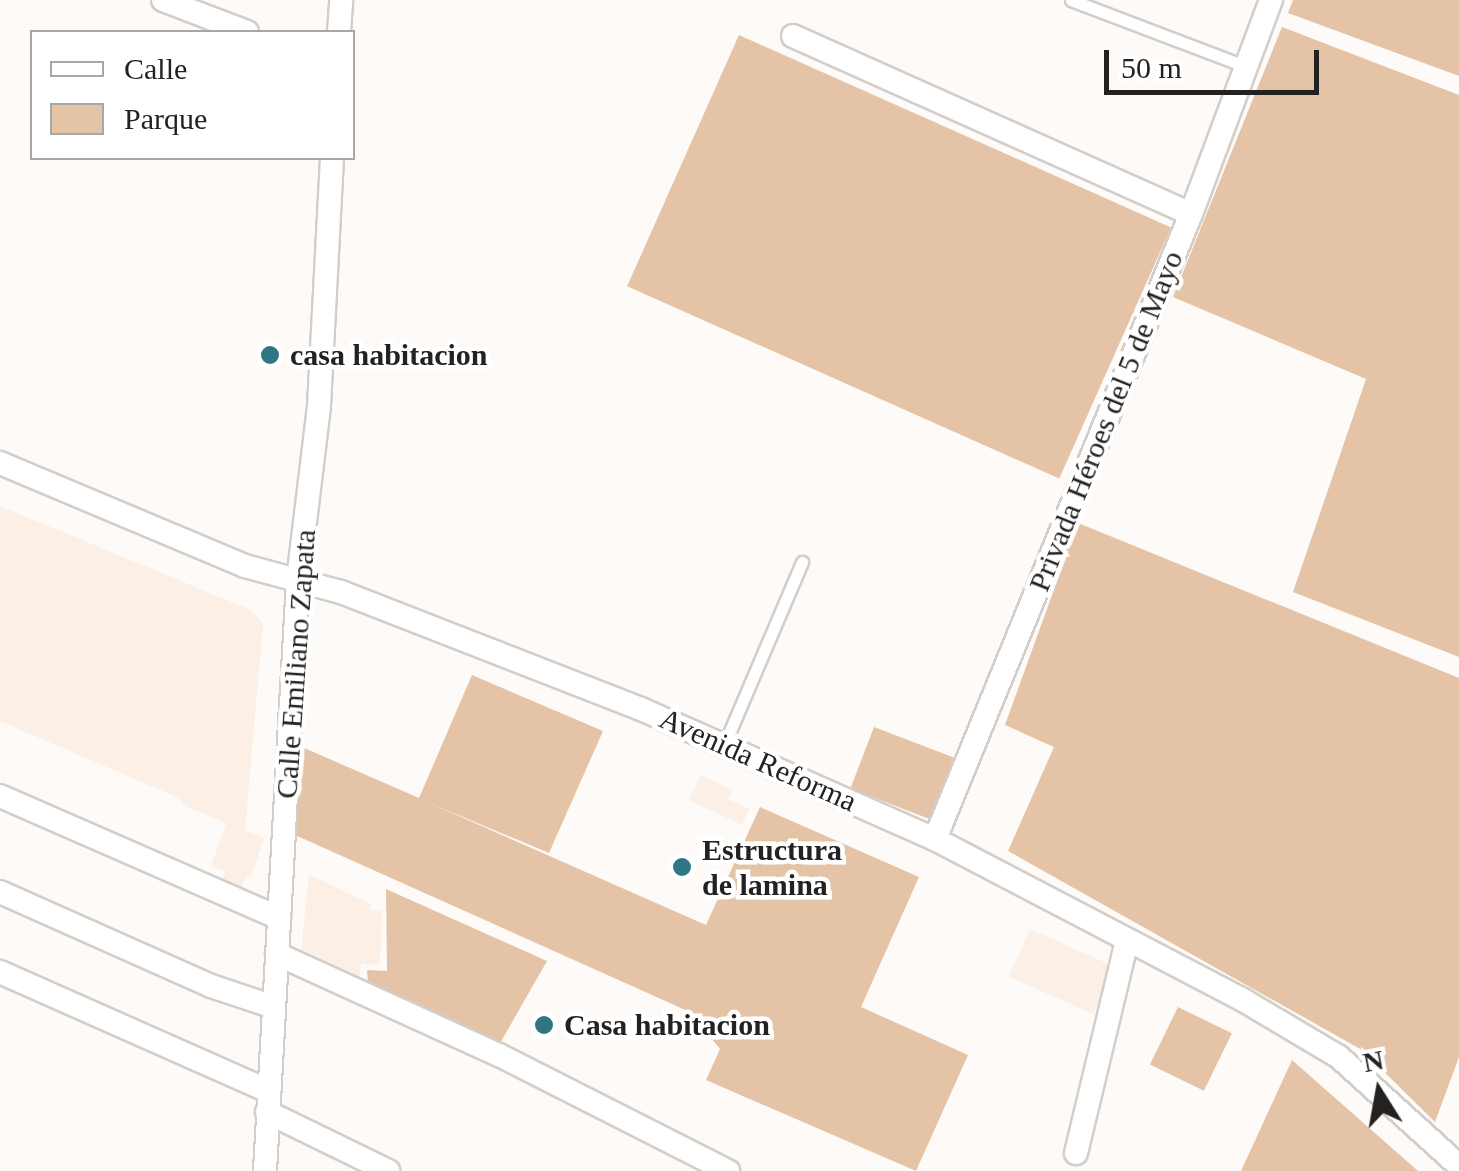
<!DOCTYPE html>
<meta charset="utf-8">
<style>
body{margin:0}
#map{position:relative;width:1459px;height:1171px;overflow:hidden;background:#fefaf7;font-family:"Times New Roman",serif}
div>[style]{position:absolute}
.built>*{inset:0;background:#fbefe6;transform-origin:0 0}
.green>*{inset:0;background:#e4c3a7;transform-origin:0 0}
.roads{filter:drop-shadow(2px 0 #d3cec9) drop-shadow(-2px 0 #d3cec9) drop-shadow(0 2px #d3cec9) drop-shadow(0 -2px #d3cec9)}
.lane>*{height:11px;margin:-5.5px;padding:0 5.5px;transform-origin:5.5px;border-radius:5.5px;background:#fff}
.street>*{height:22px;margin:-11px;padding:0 11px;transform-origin:11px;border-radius:11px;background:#fff}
.dots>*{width:28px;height:28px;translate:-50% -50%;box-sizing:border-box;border:5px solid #fff;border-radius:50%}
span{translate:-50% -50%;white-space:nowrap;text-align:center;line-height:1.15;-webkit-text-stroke:9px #fff;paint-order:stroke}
.poi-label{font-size:30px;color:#232220;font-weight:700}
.left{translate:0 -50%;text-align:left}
.street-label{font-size:30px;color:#232220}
.legend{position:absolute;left:30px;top:30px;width:325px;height:130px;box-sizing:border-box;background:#fff;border:2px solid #a7a7a6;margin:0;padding:12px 18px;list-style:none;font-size:30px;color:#232220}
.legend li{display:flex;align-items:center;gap:20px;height:50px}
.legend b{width:50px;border:2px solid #a7a7a6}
.north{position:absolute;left:1329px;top:1041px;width:100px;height:100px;-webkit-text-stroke:8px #fff;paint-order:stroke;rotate:349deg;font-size:28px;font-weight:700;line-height:40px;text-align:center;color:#232220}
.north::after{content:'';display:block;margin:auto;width:35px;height:45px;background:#232220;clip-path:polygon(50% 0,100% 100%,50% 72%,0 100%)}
.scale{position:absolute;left:1104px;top:50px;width:215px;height:45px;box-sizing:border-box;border:5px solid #232220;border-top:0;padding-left:12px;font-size:30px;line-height:35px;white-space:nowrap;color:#232220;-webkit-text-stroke:8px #fff;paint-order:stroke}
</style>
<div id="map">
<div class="built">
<div style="clip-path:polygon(0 506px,251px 610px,263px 624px,245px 831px,264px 838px,251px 877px,246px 876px,241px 889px,221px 882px,225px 871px,211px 866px,226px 823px,187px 807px,179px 798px,0 721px)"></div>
<div style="clip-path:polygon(701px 775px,732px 790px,728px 799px,749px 809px,742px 825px,689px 800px)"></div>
<div style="clip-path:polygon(309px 874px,370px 904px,371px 910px,382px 911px,380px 965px,361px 964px,360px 980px,301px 954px)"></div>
<div style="left:1030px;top:929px;width:93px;height:52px;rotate:24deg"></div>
</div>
<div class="green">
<div style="clip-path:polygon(1293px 0,1459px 0,1459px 76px,1288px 13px)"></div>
<div style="clip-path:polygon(1282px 27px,1459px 95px,1459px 657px,1293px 592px,1366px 379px,1173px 297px)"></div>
<div style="left:739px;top:35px;width:473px;height:275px;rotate:24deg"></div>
<div style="clip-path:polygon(1078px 523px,1459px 678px,1459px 1057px,1435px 1122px,1362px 1050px,1008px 851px,1054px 747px,1005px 725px)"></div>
<div style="clip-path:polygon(472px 675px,603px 731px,549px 853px,427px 802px,706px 925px,760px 807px,919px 877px,861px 1007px,968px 1055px,916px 1171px,706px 1080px,720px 1049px,690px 1012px,295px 835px,302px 747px,419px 798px)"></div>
<div style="left:874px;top:727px;width:91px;height:66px;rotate:21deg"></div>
<div style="clip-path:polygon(386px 889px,547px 961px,499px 1045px,368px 983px,367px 970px,387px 971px)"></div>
<div style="left:1178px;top:1007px;width:60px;height:64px;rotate:26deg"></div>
<div style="clip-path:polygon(1292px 1060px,1418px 1171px,1241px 1171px)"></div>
</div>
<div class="roads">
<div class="lane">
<div style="left:1071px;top:0;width:186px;rotate:20.8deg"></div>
<div style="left:724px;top:745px;width:199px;rotate:-66.9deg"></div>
</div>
<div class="street">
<div style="left:163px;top:0;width:90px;rotate:20.9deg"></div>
<div style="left:339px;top:32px;width:32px;rotate:-86deg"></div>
<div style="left:793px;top:36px;width:436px;rotate:24.1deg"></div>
<div style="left:0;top:463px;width:266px;rotate:22.8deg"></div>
<div style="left:245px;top:566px;width:99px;rotate:15.2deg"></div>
<div style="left:341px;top:592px;width:322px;rotate:21.3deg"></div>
<div style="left:641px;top:709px;width:321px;rotate:23.9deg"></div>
<div style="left:935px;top:839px;width:348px;rotate:27.6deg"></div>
<div style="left:1243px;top:1000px;width:112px;rotate:30.7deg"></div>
<div style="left:1339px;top:1057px;width:162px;rotate:42.2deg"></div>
<div style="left:0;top:796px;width:305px;rotate:23.6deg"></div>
<div style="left:935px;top:839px;width:675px;rotate:-67.73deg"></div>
<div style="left:1191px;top:214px;width:228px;rotate:-69.5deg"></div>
<div style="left:0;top:892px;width:231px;rotate:24deg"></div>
<div style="left:211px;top:986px;width:66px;rotate:18.4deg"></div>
<div style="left:277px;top:954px;width:244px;rotate:24.5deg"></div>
<div style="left:499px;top:1055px;width:257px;rotate:26.9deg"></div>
<div style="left:0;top:972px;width:294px;rotate:23.9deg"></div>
<div style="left:267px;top:1112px;width:135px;rotate:26deg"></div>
<div style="left:1076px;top:1153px;width:218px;rotate:-76.5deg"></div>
<div style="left:265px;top:1171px;width:592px;rotate:-86.8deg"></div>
<div style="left:298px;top:580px;width:175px;rotate:-83.1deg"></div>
<div style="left:319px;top:406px;width:248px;rotate:-87deg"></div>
</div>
</div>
<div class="dots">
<div style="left:270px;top:355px;background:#307584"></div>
<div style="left:682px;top:867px;background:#307584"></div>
<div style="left:544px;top:1025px;background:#307584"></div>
</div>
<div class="poi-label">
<span class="left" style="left:290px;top:355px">casa habitacion</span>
<span class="left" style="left:702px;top:867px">Estructura<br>de lamina</span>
<span class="left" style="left:564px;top:1025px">Casa habitacion</span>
</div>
<div class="street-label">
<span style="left:1106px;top:421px;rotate:-68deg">Privada Héroes del 5 de Mayo</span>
<span style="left:296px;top:664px;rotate:-86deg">Calle Emiliano Zapata</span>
<span style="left:758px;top:760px;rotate:24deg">Avenida Reforma</span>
</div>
<ul class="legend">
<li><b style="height:12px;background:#fff"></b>Calle</li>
<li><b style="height:28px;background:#e4c3a7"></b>Parque</li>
</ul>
<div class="north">N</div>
<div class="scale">50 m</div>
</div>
